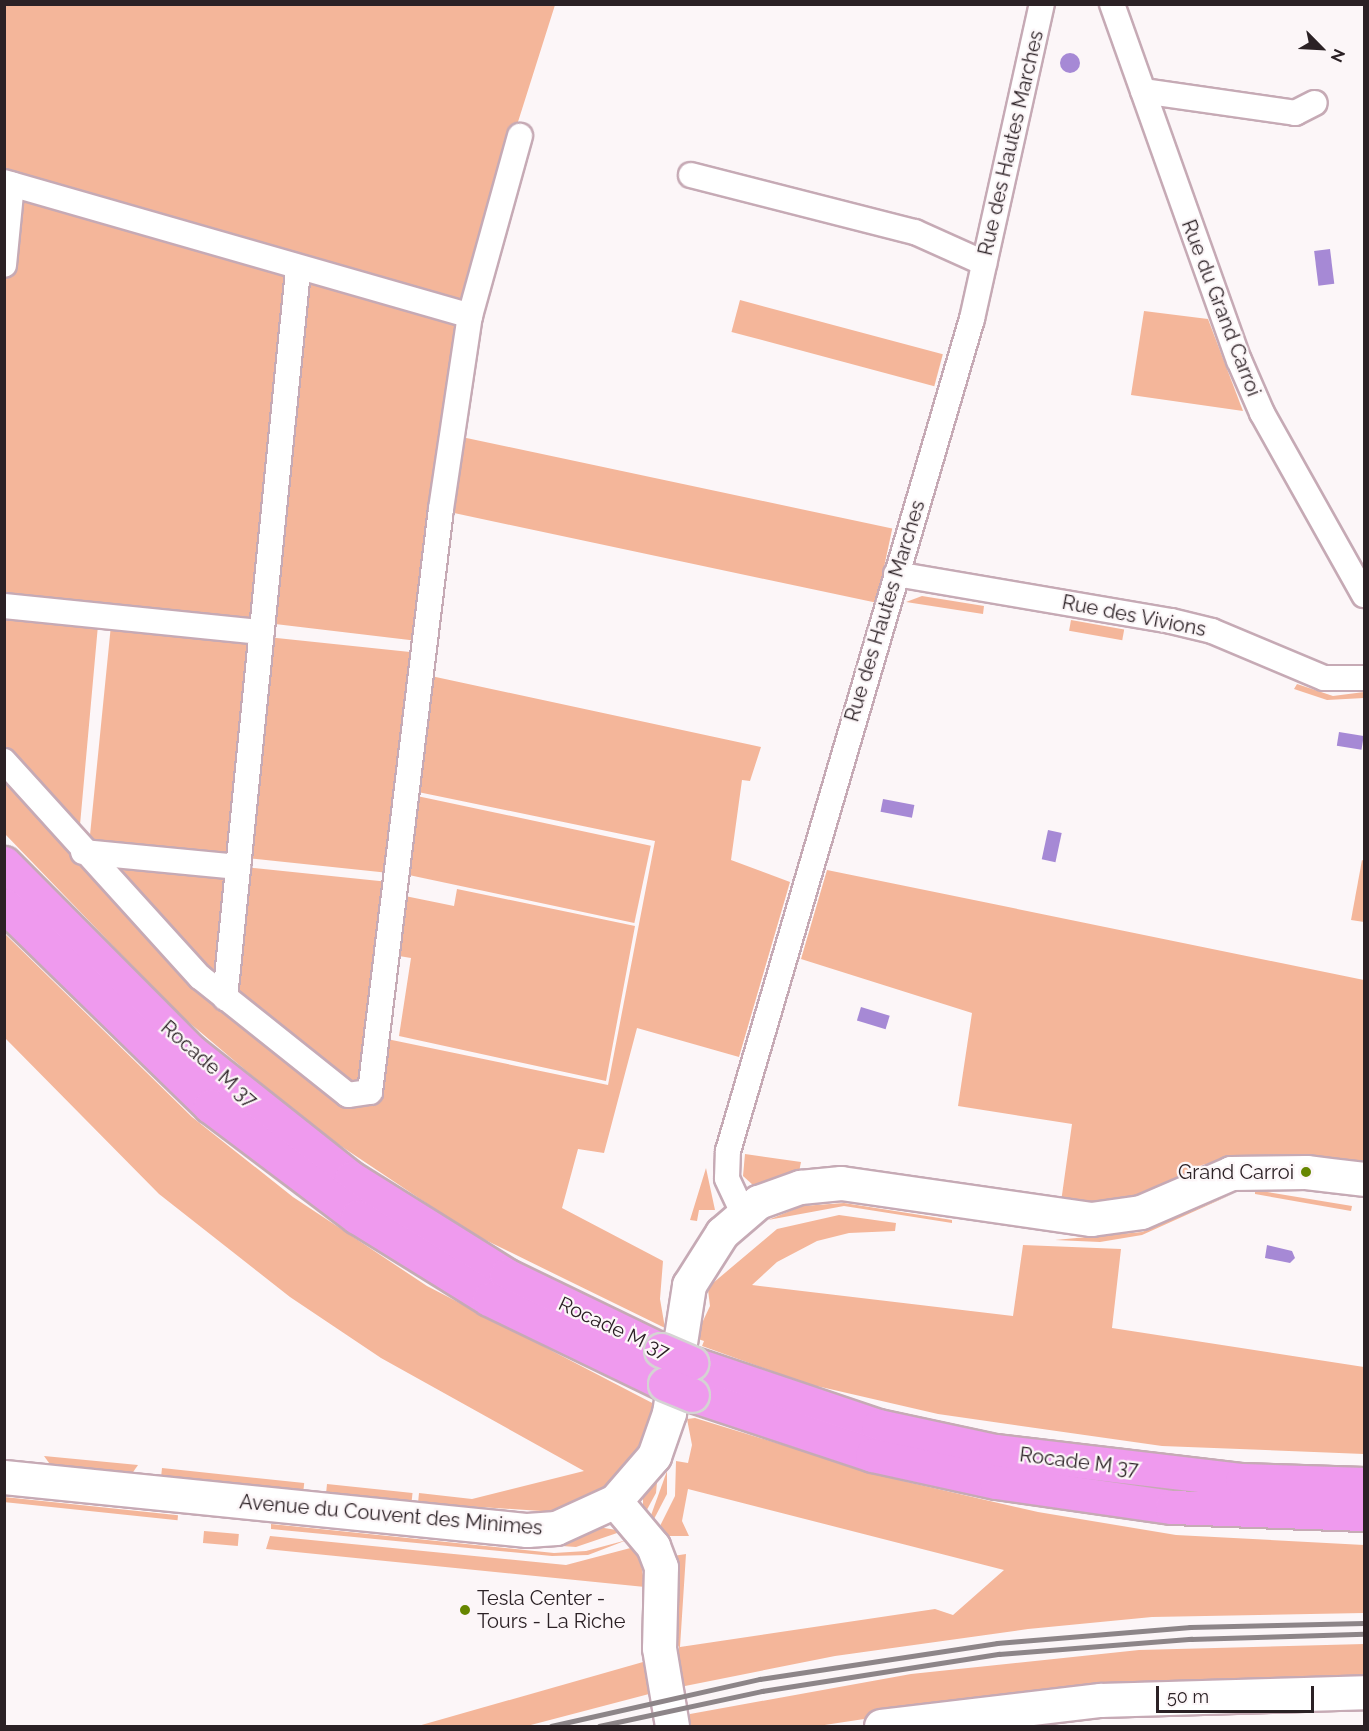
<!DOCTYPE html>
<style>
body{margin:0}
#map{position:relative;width:1369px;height:1731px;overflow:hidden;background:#fcf6f8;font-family:Raleway,sans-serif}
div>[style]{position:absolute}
.green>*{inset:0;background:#f4b69a;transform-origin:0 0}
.water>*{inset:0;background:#a689d5;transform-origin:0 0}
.round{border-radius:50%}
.roads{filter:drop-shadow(2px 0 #c6aab5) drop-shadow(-2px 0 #c6aab5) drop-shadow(0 2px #c6aab5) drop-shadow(0 -2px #c6aab5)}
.street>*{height:24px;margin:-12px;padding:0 12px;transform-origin:12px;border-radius:12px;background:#fff}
.secondary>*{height:33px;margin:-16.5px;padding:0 16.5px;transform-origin:16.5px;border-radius:16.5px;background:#fff}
.highway>*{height:33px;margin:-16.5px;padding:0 16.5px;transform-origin:16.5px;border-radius:16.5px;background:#ef9aee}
.rail>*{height:4.5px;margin:-2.25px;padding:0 2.25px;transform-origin:2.25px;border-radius:2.25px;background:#8d8588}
.bridges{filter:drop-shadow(2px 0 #d5d3d3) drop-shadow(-2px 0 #d5d3d3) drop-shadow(0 2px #d5d3d3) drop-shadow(0 -2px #d5d3d3)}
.highway-bridge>*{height:33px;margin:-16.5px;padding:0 16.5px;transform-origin:16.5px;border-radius:16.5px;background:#ef9aee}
.dots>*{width:16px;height:16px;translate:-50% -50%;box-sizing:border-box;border:3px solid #fcf6f8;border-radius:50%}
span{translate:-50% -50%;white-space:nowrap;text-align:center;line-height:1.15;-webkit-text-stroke:4.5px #fcf6f8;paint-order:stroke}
.street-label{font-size:20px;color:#2b2125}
.poi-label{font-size:20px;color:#2b2125}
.right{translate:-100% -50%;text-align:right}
.left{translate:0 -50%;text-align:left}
.frame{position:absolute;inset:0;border:6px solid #2b2125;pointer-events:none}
.north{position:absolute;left:1291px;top:18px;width:60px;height:60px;-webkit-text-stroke:4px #fcf6f8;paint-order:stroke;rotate:114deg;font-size:16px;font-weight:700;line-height:24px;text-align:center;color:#2b2125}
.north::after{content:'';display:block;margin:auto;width:21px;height:27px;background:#2b2125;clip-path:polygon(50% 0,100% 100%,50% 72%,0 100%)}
.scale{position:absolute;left:1156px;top:1686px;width:158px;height:27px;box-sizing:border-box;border:3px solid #2b2125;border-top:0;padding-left:8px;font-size:18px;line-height:21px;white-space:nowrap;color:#2b2125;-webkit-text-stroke:4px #fcf6f8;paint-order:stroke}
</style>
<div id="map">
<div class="green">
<div style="clip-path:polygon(4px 5px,555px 5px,517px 125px,418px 641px,100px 603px,79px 836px,5px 750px)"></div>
<div style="left:740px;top:300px;width:210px;height:33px;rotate:15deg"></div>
<div style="clip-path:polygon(1144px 311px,1208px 319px,1243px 411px,1131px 395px)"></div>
<div style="left:457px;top:436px;width:445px;height:76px;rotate:12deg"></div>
<div style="clip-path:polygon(922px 596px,984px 606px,983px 614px,906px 602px)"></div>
<div style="left:1071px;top:620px;width:54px;height:11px;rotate:10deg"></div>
<div style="clip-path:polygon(111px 625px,245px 639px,249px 644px,230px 852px,221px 858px,89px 845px)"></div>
<div style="left:267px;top:637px;width:151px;height:222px;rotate:6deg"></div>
<div style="clip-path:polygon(431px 676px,761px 747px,750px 781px,742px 780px,731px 860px,790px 882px,739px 1057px,637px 1028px,604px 1153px,578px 1149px,562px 1208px,663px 1261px,660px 1299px,665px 1328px,471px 1233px,314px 1128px,179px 1014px,5px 834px,5px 773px,352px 1106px,379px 1100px,387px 1039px,608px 1085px,655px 841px,418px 792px)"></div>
<div style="clip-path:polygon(1297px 684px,1333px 696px,1364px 692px,1364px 698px,1327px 700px,1294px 689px)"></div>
<div style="left:417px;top:796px;width:239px;height:79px;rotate:12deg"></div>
<div style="clip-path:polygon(1362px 860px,1364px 861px,1364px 922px,1351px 920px)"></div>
<div style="clip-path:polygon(112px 867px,220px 874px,226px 882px,217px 982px)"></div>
<div style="clip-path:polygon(244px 867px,389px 882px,365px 1074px,356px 1089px,232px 993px)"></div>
<div style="clip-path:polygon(827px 870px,1364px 980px,1364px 1168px,1239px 1156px,1202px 1165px,1139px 1196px,1105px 1204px,1061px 1202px,1072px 1124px,958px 1106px,972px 1013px,801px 959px)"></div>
<div style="clip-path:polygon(457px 889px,635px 926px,606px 1081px,399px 1036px,411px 958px,399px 956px,405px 896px,454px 906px)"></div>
<div style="clip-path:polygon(4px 933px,192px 1117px,293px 1197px,427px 1286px,658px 1406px,644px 1444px,608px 1487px,556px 1512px,418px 1503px,419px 1493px,472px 1499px,584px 1471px,381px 1358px,290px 1297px,159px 1194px,5px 1038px)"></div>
<div style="clip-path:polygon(745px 1154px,801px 1162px,799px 1172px,754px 1186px,743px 1176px)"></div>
<div style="clip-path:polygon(706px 1168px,715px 1210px,699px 1210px,697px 1221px,690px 1220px)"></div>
<div style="clip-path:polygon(1255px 1190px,1352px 1206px,1351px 1211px,1255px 1194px)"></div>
<div style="clip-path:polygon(1235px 1193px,1142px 1235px,1100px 1242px,1055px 1240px,1142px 1232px)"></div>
<div style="clip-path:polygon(844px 1203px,952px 1220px,952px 1223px,844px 1206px,768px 1220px,802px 1206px)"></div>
<div style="clip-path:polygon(839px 1215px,896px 1223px,895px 1231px,849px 1233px,817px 1241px,777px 1262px,752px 1285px,1013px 1316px,1023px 1245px,1121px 1249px,1112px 1328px,1364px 1367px,1364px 1454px,1162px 1446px,938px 1414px,808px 1384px,702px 1346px,704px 1341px,695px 1338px,710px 1306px,708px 1290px,713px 1283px,777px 1229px)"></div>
<div style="clip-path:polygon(695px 1418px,890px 1478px,1038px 1512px,1176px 1535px,1364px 1545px,1364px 1613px,1152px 1617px,1028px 1629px,835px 1656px,675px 1688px,679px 1647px,674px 1640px,673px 1556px,686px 1554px,680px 1647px,935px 1609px,953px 1615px,1004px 1570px,688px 1489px,682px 1521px,689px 1536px,662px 1536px,659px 1528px,675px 1496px,676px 1461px,688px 1463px,692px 1445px,687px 1419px)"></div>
<div style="clip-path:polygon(44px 1456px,138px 1465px,131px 1475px,52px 1467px)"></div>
<div style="left:162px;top:1468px;width:143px;height:11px;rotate:6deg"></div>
<div style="clip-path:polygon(658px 1471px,656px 1493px,643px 1517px,643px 1498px)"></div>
<div style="clip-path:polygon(667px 1471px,667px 1494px,653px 1521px,650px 1518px)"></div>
<div style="left:327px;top:1484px;width:86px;height:11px;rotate:6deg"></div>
<div style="left:4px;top:1497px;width:175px;height:5px;rotate:6deg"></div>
<div style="clip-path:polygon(271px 1524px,554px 1553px,586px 1551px,627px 1540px,588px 1555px,552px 1556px,271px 1529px)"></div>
<div style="clip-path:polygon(598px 1527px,623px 1531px,576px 1547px,518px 1543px)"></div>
<div style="left:204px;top:1531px;width:35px;height:12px;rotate:5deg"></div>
<div style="clip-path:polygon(270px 1536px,566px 1565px,638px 1546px,645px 1587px,266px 1549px)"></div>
<div style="clip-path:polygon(1364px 1644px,1364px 1681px,930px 1709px,818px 1726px,690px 1726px,690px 1714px,911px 1674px,1139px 1650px)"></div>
<div style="clip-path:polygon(650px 1660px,649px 1694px,527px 1726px,418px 1726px)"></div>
</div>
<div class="water">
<div class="round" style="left:1060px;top:53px;width:20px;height:20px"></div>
<div style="left:1330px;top:249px;width:35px;height:16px;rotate:83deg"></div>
<div style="left:1339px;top:732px;width:25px;height:14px;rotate:9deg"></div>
<div style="left:883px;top:799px;width:32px;height:13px;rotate:11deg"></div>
<div style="left:1048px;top:830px;width:14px;height:30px;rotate:12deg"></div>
<div style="left:861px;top:1007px;width:30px;height:14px;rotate:17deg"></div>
<div style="clip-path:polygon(1267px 1245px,1292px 1251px,1295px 1258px,1290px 1263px,1265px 1258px)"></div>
</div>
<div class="roads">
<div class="street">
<div style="left:1112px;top:4px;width:378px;rotate:70.4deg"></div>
<div style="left:1239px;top:360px;width:58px;rotate:66.5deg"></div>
<div style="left:1262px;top:413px;width:209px;rotate:60.7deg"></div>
<div style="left:1143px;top:91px;width:154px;rotate:8.2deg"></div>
<div style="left:1295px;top:113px;width:22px;rotate:-27deg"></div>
<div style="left:691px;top:175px;width:231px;rotate:14.3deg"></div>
<div style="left:915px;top:232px;width:76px;rotate:24.2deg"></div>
<div style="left:4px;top:182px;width:485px;rotate:16deg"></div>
<div style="left:4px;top:265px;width:81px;rotate:-84.4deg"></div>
<div style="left:896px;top:574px;width:279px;rotate:9.7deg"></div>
<div style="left:1171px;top:621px;width:42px;rotate:13.7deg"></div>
<div style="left:1212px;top:631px;width:121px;rotate:22.8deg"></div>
<div style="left:1324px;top:678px;width:40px"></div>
<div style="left:4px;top:606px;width:259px;rotate:5.8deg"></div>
<div style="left:4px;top:761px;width:292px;rotate:47.8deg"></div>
<div style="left:200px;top:977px;width:189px;rotate:38.6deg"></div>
<div style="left:348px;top:1095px;width:22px;rotate:-8deg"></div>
<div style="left:370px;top:1092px;width:587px;rotate:-83.06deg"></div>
<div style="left:441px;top:509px;width:195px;rotate:-81.5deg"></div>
<div style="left:470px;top:316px;width:187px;rotate:-74.5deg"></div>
<div style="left:83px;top:852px;width:156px;rotate:5.5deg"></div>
<div style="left:225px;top:998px;width:732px;rotate:-84.27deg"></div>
<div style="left:743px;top:1213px;width:38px;rotate:-115deg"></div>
<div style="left:727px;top:1178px;width:27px;rotate:-88deg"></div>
<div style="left:728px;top:1151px;width:867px;rotate:-73.66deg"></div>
<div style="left:972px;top:319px;width:323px;rotate:-77.5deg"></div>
</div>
<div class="secondary">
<div style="left:4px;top:1477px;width:526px;rotate:5.79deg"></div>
<div style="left:527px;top:1530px;width:29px;rotate:-4deg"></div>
<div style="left:556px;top:1528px;width:65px;rotate:-24.6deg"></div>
<div style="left:615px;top:1501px;width:60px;rotate:-49.1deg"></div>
<div style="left:654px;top:1456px;width:46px;rotate:-70.8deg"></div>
<div style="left:669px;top:1413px;width:130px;rotate:-81.1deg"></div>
<div style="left:689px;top:1285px;width:62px;rotate:-57.6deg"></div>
<div style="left:722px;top:1233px;width:48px;rotate:-40.7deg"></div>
<div style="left:758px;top:1202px;width:45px;rotate:-19.7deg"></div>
<div style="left:800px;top:1187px;width:41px;rotate:-5.6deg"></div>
<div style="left:841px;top:1183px;width:253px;rotate:8.2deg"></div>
<div style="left:1091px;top:1219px;width:50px;rotate:-8deg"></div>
<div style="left:1141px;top:1212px;width:98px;rotate:-23.4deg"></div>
<div style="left:1231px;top:1173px;width:75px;rotate:-0.8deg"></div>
<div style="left:1306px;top:1172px;width:58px;rotate:6.9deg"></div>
<div style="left:615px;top:1501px;width:59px;rotate:49.8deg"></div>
<div style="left:653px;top:1546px;width:22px;rotate:69deg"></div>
<div style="left:661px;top:1567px;width:81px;rotate:91.4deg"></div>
<div style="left:659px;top:1648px;width:79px;rotate:80.5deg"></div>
<div style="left:881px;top:1726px;width:221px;rotate:-6.8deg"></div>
<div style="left:1100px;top:1700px;width:264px;rotate:-1.7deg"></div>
</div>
<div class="highway">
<div style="left:4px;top:863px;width:267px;rotate:45.2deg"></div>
<div style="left:192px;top:1052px;width:203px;rotate:38.4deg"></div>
<div style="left:351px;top:1178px;width:183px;rotate:32deg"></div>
<div style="left:506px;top:1275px;width:172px;rotate:25.8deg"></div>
<div style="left:4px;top:905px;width:288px;rotate:44.3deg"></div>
<div style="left:210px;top:1106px;width:184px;rotate:37.1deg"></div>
<div style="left:357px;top:1217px;width:155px;rotate:31.8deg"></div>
<div style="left:489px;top:1299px;width:195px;rotate:25.8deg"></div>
<div style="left:691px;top:1363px;width:197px;rotate:18.6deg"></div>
<div style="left:878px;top:1426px;width:120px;rotate:12.1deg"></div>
<div style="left:995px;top:1451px;width:249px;rotate:6.7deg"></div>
<div style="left:1242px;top:1480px;width:122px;rotate:1.9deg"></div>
<div style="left:692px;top:1395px;width:190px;rotate:18.4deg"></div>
<div style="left:872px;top:1455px;width:127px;rotate:12.3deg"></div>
<div style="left:996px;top:1482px;width:178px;rotate:8.1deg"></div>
<div style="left:1172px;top:1507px;width:192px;rotate:2.1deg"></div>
</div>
</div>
<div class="rail">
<div style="left:551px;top:1726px;width:214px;rotate:-12.7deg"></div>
<div style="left:760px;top:1679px;width:240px;rotate:-8.6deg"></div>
<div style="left:997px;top:1643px;width:194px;rotate:-4.7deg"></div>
<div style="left:1190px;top:1627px;width:174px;rotate:-1.3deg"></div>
<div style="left:599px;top:1726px;width:167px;rotate:-12.1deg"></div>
<div style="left:762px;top:1691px;width:240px;rotate:-8.9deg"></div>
<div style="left:999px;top:1654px;width:193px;rotate:-4.5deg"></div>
<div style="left:1191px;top:1639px;width:173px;rotate:-1.7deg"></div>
</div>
<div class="bridges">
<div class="highway-bridge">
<div style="left:661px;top:1350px;width:33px;rotate:23deg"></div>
<div style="left:665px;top:1384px;width:29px;rotate:22deg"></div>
</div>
</div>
<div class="dots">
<div style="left:1306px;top:1172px;background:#668600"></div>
<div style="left:465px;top:1610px;background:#668600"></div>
</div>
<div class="street-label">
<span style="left:1011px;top:143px;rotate:-77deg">Rue des Hautes Marches</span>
<span style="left:1221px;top:308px;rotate:69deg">Rue du Grand Carroi</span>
<span style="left:885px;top:611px;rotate:-73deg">Rue des Hautes Marches</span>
<span style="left:1134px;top:616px;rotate:11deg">Rue des Vivions</span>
<span style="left:209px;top:1064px;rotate:41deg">Rocade M 37</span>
<span style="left:614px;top:1328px;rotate:25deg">Rocade M 37</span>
<span style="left:1079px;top:1462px;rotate:7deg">Rocade M 37</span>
<span style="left:391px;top:1515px;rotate:5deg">Avenue du Couvent des Minimes</span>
</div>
<div class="poi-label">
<span class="right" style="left:1294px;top:1172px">Grand Carroi</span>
<span class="left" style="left:477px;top:1610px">Tesla Center -<br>Tours - La Riche</span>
</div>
<div class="frame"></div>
<div class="north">N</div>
<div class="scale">50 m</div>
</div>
